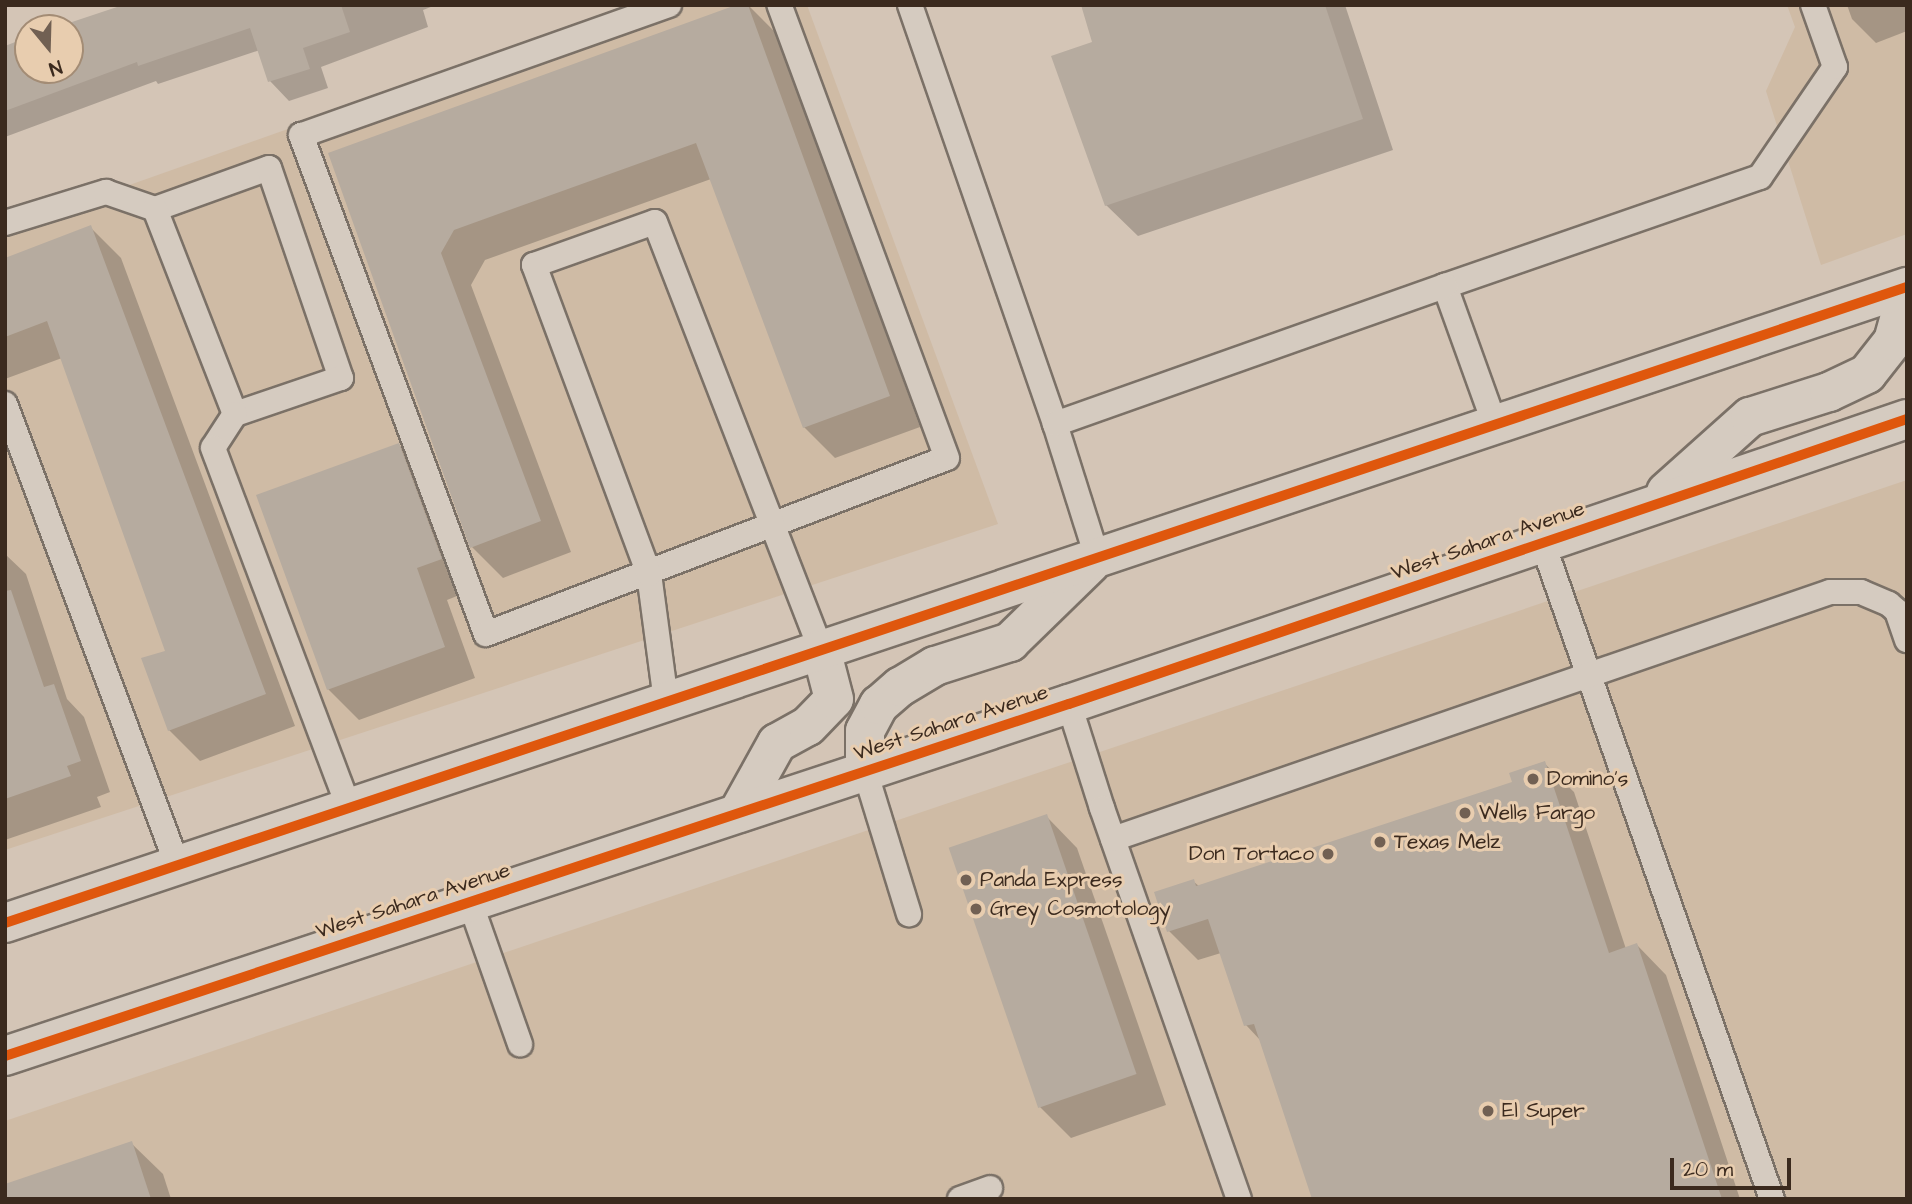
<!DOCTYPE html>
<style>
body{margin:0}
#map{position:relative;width:1912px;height:1204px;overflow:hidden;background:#d4c5b6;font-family:"Architects Daughter",sans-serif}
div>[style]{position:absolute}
.built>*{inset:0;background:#cfbba5}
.shadow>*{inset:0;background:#0003}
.building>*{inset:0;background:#b6ab9f;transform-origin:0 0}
.roads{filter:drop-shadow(2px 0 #7b7167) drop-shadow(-2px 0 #7b7167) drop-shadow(0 2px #7b7167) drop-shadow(0 -2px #7b7167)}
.service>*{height:24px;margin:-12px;padding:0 12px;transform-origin:12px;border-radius:12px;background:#d5cbc0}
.primary>*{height:38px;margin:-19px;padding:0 19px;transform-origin:19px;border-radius:19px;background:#d5cbc0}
.cycleway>*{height:10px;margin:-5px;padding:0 5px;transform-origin:5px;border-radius:5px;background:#df570d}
.dots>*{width:19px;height:19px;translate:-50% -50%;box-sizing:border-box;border:4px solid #e8cdaf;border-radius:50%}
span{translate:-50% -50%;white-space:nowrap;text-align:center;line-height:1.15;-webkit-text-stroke:6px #e8cdaf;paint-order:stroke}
.street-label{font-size:21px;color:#3b2a1e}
.poi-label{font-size:21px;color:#3b2a1e}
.left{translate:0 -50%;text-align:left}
.right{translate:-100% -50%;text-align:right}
.frame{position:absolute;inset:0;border:7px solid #3b2a1e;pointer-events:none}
.north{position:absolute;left:14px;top:14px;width:70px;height:70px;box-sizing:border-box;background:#e8cdaf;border:2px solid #a38c75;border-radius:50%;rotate:161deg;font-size:19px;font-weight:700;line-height:28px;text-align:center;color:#3b2a1e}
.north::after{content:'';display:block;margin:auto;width:24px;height:32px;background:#716053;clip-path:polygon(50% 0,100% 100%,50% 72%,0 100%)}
.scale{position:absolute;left:1670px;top:1158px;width:121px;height:32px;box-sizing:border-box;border:4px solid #3b2a1e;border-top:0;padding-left:9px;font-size:21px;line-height:24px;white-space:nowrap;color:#3b2a1e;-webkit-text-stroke:5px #e8cdaf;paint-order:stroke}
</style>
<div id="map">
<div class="built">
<div style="clip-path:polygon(638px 5px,807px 5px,998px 524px,5px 850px,5px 229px)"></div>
<div style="clip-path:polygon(1787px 5px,1907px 5px,1907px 234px,1821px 265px,1766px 91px,1795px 27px)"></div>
<div style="clip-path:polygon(1907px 480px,1907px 1199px,5px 1199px,5px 1121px)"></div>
</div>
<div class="shadow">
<div style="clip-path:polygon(126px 5px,436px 5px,423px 10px,428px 27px,321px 67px,328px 88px,289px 101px,270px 81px,260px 50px,158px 84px,156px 81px,5px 137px,5px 47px,28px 39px,28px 70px,70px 70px,70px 28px,59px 28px)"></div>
<div style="clip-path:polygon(748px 5px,777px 34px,920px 427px,835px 458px,804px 427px,711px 179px,485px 260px,471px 285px,571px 552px,503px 578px,472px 547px,330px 154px)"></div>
<div style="clip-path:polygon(1082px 5px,1345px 5px,1393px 150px,1138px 236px,1106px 205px,1094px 43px)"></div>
<div style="clip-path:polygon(1847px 5px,1907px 5px,1907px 31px,1876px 43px,1852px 19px)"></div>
<div style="clip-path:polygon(90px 227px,121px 258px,295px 726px,200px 761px,169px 730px,167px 652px,62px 358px,5px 379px,5px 260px)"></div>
<div style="clip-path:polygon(399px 445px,430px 476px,472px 590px,447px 600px,475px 678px,359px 720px,328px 689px)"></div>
<div style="clip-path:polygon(5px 554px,26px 574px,67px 699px,84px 717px,110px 792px,97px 797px,101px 807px,5px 840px)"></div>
<div style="clip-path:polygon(1544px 763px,1574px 792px,1626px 949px,1637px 945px,1666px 975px,1740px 1199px,1314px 1199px,1261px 1041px,1246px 1025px,1221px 953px,1198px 960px,1169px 931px,1193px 881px,1200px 887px,1514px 783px)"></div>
<div style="clip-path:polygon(1046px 816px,1077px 848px,1166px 1105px,1071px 1138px,1040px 1107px)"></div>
<div style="clip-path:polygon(131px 1143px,163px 1174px,171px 1199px,29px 1199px)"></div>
</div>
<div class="building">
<div style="clip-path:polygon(123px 5px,341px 5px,350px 32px,303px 48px,310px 69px,268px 82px,250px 28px,138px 66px,137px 62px,5px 111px,5px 46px,28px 37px,28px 70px,70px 70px,70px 28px,54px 28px)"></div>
<div style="clip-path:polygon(736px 5px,748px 5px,890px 396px,803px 428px,696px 143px,454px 230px,441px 253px,541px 521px,470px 548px,328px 153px)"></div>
<div style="clip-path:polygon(1081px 5px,1325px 5px,1363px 119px,1105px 206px,1051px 56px,1092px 42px)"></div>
<div style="clip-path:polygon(91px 225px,266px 694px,168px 731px,141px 658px,165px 651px,47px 321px,5px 337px,5px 258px)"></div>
<div style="clip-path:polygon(399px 443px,442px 559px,417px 568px,445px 647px,327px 690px,256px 495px)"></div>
<div style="clip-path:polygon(11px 590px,44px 687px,54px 684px,81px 761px,67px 766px,71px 776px,5px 799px,5px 591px)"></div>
<div style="clip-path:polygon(1545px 761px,1609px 953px,1637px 943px,1722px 1199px,1312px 1199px,1254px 1024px,1244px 1026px,1208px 919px,1167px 932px,1154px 892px,1194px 879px,1196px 886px,1512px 782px,1509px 773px)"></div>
<div style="left:1047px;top:814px;width:275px;height:104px;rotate:71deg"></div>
<div style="clip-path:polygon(132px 1141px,151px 1199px,5px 1199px,5px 1184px)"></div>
</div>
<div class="roads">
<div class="service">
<div style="left:669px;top:5px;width:390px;rotate:160.5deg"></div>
<div style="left:301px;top:135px;width:532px;rotate:69.66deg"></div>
<div style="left:486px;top:634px;width:493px;rotate:-20.9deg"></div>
<div style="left:947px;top:458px;width:483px;rotate:-110.3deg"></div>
<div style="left:910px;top:5px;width:443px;rotate:70.9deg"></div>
<div style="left:155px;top:209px;width:121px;rotate:-19.8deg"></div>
<div style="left:269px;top:168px;width:222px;rotate:71.1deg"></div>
<div style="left:341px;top:378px;width:112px;rotate:161.2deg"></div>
<div style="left:5px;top:223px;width:106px;rotate:-17.1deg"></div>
<div style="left:106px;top:192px;width:52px;rotate:19.1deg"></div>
<div style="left:155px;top:209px;width:220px;rotate:68.7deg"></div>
<div style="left:235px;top:414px;width:40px;rotate:122.9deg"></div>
<div style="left:213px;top:448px;width:385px;rotate:69.3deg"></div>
<div style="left:5px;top:404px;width:492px;rotate:69.5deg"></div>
<div style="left:1495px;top:425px;width:148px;rotate:-109.8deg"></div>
<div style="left:1445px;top:286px;width:333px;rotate:-19.1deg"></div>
<div style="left:1760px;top:177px;width:133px;rotate:-55.7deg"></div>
<div style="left:1835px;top:67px;width:66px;rotate:-109.5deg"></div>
<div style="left:1543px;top:544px;width:694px;rotate:70.73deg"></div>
<div style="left:1097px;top:557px;width:139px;rotate:-107.5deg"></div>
<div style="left:1055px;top:424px;width:414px;rotate:-19.5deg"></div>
<div style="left:666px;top:701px;width:128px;rotate:-97.6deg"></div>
<div style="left:649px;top:574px;width:330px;rotate:-110.4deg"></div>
<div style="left:534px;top:265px;width:128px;rotate:-19.6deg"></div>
<div style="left:655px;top:222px;width:458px;rotate:68.8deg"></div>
<div style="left:1069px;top:704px;width:109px;rotate:72.4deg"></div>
<div style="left:1102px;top:808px;width:414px;rotate:70.7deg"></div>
<div style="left:865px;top:771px;width:150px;rotate:72.9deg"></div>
<div style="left:1113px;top:839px;width:758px;rotate:-19.01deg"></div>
<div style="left:1830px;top:592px;width:31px"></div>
<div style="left:1861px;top:592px;width:30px;rotate:23deg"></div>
<div style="left:1889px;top:604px;width:11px;rotate:41deg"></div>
<div style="left:1897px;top:611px;width:31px;rotate:71deg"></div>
<div style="left:470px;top:902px;width:151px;rotate:70.6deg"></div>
<div style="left:960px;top:1199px;width:32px;rotate:-20deg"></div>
</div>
<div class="primary">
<div style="left:1666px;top:492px;width:113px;rotate:-41.8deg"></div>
<div style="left:1750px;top:417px;width:83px;rotate:-17.6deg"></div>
<div style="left:1829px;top:392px;width:42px;rotate:-25.3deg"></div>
<div style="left:1867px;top:374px;width:42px;rotate:-51.8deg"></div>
<div style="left:1893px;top:341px;width:52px;rotate:-74.4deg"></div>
<div style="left:865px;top:771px;width:40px;rotate:-90deg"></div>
<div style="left:865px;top:731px;width:30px;rotate:-62deg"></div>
<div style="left:879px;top:705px;width:28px;rotate:-41deg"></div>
<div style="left:900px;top:687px;width:41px;rotate:-31deg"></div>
<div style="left:935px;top:666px;width:79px;rotate:-17.7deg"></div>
<div style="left:1010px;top:642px;width:113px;rotate:-44.3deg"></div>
<div style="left:738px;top:813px;width:80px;rotate:-60.9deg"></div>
<div style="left:777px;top:743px;width:35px;rotate:-29deg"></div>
<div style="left:808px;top:726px;width:37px;rotate:-46deg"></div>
<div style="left:834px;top:699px;width:52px;rotate:-104.6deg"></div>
<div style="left:5px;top:923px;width:2006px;rotate:-18.49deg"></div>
<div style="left:5px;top:1056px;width:1121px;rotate:-18.31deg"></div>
<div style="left:1069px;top:704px;width:885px;rotate:-18.78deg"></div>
</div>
</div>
<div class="cycleway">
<div style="left:5px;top:923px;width:2006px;rotate:-18.49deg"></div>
<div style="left:5px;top:1056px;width:1121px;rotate:-18.31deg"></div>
<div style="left:1069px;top:704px;width:885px;rotate:-18.78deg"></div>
</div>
<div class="dots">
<div style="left:1533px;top:779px;background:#716053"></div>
<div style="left:1465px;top:813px;background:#716053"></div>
<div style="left:1380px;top:842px;background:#716053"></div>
<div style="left:1328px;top:854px;background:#716053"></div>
<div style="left:966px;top:880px;background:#716053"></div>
<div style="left:976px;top:909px;background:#716053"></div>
<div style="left:1488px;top:1111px;background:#716053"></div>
</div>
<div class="street-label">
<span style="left:1488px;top:541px;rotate:-19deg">West Sahara Avenue</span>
<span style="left:951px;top:723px;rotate:-18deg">West Sahara Avenue</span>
<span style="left:413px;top:901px;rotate:-18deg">West Sahara Avenue</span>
</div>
<div class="poi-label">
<span class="left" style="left:1547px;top:779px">Domino's</span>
<span class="left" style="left:1479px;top:813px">Wells Fargo</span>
<span class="left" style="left:1394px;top:842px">Texas Melz</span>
<span class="right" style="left:1314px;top:854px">Don Tortaco</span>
<span class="left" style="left:980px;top:880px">Panda Express</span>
<span class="left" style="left:990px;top:909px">Grey Cosmotology</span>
<span class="left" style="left:1502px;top:1111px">El Super</span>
</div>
<div class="frame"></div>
<div class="north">N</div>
<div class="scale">20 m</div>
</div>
